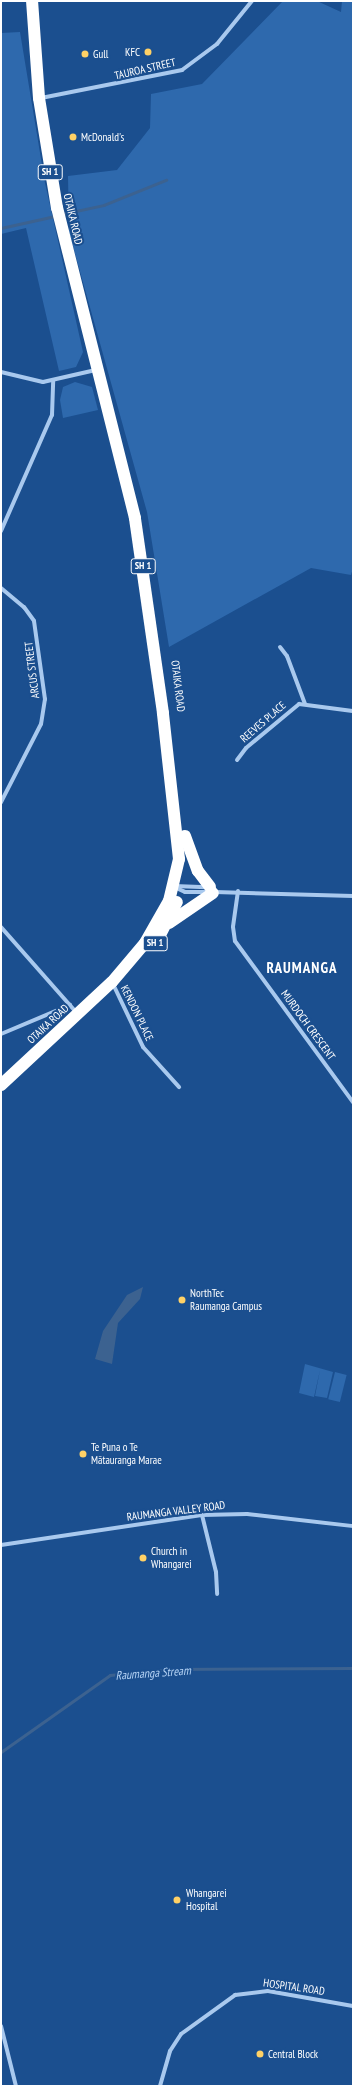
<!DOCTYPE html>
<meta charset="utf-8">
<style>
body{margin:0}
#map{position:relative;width:354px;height:2087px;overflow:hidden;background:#1b4f8f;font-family:"PT Sans Narrow",sans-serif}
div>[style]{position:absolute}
.green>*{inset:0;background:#2e69ad;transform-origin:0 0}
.water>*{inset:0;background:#3c6290}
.stream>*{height:2.5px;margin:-1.25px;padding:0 1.25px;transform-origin:1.25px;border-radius:1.25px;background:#3c6290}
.street>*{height:4px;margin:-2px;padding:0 2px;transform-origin:2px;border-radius:2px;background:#a9c9ee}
.highway>*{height:12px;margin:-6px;padding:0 6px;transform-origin:6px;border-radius:6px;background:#fff}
.dots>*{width:11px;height:11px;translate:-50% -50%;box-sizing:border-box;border:2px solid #1b4f8f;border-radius:50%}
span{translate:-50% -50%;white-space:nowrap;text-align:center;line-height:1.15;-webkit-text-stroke:4px #1b4f8f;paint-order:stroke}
.shield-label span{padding:1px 3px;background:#1b4f8f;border:1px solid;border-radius:3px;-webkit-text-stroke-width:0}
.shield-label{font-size:10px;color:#fff;font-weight:700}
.poi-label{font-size:11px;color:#fff}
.right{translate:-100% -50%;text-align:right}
.left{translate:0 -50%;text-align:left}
.street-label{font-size:11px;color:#fff}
.water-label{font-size:12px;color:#b5d3f5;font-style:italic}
.district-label{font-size:15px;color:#fff;font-weight:700;letter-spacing:1px}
.frame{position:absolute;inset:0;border:2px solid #fff;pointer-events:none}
</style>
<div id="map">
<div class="green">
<div style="clip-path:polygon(283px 1px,317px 1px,341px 12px,342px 1px,353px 1px,353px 568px,351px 575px,311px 568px,169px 647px,147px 512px,69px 232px,68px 176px,117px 170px,150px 128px,151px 94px,202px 84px)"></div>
<div style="clip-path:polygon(20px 32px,45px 183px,83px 352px,76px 367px,59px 371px,26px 228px,1px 234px,1px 33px)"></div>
<div style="clip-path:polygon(75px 382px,92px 387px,98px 410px,63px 418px,60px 400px,63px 387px)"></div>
<div style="clip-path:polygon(305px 1364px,333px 1372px,327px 1398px,315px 1396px,320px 1370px,314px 1397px,299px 1393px)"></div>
<div style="left:335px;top:1372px;width:12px;height:28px;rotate:14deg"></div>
</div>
<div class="water">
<div style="clip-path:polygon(143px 1287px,140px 1299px,118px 1323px,112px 1364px,95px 1359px,103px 1331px,127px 1295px)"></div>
</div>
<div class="stream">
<div style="left:62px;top:214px;width:43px;rotate:-12.1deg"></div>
<div style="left:104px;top:205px;width:67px;rotate:-22deg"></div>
<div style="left:1px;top:228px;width:55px;rotate:-12.5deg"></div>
<div style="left:1px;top:1752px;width:133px;rotate:-35.2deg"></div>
<div style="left:110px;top:1675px;width:61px;rotate:-5.6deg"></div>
<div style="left:171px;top:1669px;width:182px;rotate:-0.3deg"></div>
</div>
<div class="street">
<div style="left:41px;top:98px;width:144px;rotate:-11.2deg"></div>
<div style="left:182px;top:70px;width:44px;rotate:-36.6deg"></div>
<div style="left:217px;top:44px;width:55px;rotate:-50.9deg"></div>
<div style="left:1px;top:372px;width:43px;rotate:13.4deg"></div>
<div style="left:43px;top:382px;width:54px;rotate:-12.8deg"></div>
<div style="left:1px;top:531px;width:127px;rotate:-66.3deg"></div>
<div style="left:52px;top:415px;width:34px;rotate:-88deg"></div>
<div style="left:1px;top:588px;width:30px;rotate:40deg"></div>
<div style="left:24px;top:607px;width:17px;rotate:54deg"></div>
<div style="left:34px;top:621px;width:79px;rotate:82deg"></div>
<div style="left:45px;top:699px;width:25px;rotate:99deg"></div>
<div style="left:41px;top:724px;width:88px;rotate:117.1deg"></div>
<div style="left:280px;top:647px;width:11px;rotate:52deg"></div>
<div style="left:287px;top:656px;width:51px;rotate:69.4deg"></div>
<div style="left:237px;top:760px;width:15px;rotate:-53deg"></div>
<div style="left:246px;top:748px;width:69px;rotate:-39.7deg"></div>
<div style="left:299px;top:704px;width:54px;rotate:7.4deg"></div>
<div style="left:174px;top:886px;width:33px;rotate:2deg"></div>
<div style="left:174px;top:887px;width:12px;rotate:24deg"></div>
<div style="left:185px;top:892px;width:23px"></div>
<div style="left:238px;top:891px;width:36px;rotate:98deg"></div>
<div style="left:233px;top:927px;width:14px;rotate:82deg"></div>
<div style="left:235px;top:941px;width:200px;rotate:53.8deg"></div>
<div style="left:215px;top:892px;width:138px;rotate:1.7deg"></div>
<div style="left:1px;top:927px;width:113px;rotate:48.6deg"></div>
<div style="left:113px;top:984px;width:70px;rotate:64.5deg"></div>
<div style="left:143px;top:1047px;width:54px;rotate:48deg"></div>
<div style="left:1px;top:1034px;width:75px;rotate:-22.8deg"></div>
<div style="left:202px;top:1515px;width:59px;rotate:76.2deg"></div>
<div style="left:216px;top:1572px;width:22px;rotate:87deg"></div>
<div style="left:1px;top:1545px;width:203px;rotate:-8.5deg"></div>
<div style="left:202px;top:1515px;width:45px;rotate:-1.3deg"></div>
<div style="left:247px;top:1514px;width:107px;rotate:6.5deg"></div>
<div style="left:1px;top:2026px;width:62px;rotate:76deg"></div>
<div style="left:160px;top:2086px;width:36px;rotate:-74deg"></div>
<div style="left:170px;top:2051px;width:20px;rotate:-57deg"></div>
<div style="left:181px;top:2034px;width:67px;rotate:-35.8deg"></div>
<div style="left:235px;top:1995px;width:33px;rotate:-7deg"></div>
<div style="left:268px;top:1991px;width:86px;rotate:10deg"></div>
</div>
<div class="highway">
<div style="left:185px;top:836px;width:37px;rotate:70deg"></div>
<div style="left:198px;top:871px;width:20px;rotate:53deg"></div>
<div style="left:169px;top:923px;width:53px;rotate:-34.3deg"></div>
<div style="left:160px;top:935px;width:37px;rotate:-63deg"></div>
<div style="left:1px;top:1085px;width:151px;rotate:-42.9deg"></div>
<div style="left:112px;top:982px;width:51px;rotate:-49.8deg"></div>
<div style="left:145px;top:943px;width:48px;rotate:-60.3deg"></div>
<div style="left:169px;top:901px;width:43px;rotate:-76.6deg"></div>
<div style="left:179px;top:859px;width:147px;rotate:-96.3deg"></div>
<div style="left:163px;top:713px;width:197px;rotate:-98.2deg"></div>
<div style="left:135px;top:518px;width:320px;rotate:-104.1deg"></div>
<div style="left:57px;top:208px;width:111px;rotate:-99.3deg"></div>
<div style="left:39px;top:98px;width:97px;rotate:-94.1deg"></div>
</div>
<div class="dots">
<div style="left:148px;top:52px;background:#ffd166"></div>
<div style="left:85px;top:54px;background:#ffd166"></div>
<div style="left:73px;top:137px;background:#ffd166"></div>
<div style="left:182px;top:1300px;background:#ffd166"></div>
<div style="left:83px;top:1454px;background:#ffd166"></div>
<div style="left:143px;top:1558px;background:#ffd166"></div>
<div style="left:177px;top:1900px;background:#ffd166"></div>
<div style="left:260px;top:2054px;background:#ffd166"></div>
</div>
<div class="shield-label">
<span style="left:50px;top:172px">SH 1</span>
<span style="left:143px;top:566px">SH 1</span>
<span style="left:155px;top:943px">SH 1</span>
</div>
<div class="poi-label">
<span class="right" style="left:140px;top:52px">KFC</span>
<span class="left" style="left:93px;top:54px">Gull</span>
<span class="left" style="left:81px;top:137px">McDonald's</span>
<span class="left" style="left:190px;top:1300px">NorthTec<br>Raumanga Campus</span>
<span class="left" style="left:91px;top:1454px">Te Puna o Te<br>Mātauranga Marae</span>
<span class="left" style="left:151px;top:1558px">Church in<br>Whangarei</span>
<span class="left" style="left:186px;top:1900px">Whangarei<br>Hospital</span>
<span class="left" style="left:268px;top:2054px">Central Block</span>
</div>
<div class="street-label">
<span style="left:145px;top:69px;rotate:-13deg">TAUROA STREET</span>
<span style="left:73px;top:219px;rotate:77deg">OTAIKA ROAD</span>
<span style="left:32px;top:670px;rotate:-97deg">ARCUS STREET</span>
<span style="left:178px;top:686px;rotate:83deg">OTAIKA ROAD</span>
<span style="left:263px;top:722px;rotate:-41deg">REEVES PLACE</span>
<span style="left:137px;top:1013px;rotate:64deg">KENDON PLACE</span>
<span style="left:48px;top:1024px;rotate:-43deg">OTAIKA ROAD</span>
<span style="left:308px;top:1025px;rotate:54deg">MURDOCH CRESCENT</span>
<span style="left:176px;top:1511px;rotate:-7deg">RAUMANGA VALLEY ROAD</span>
<span style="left:294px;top:1987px;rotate:8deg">HOSPITAL ROAD</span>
</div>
<div class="water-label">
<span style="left:153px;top:1673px;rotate:-4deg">Raumanga Stream</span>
</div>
<div class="district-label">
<span style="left:302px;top:968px">RAUMANGA</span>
</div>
<div class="frame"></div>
</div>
